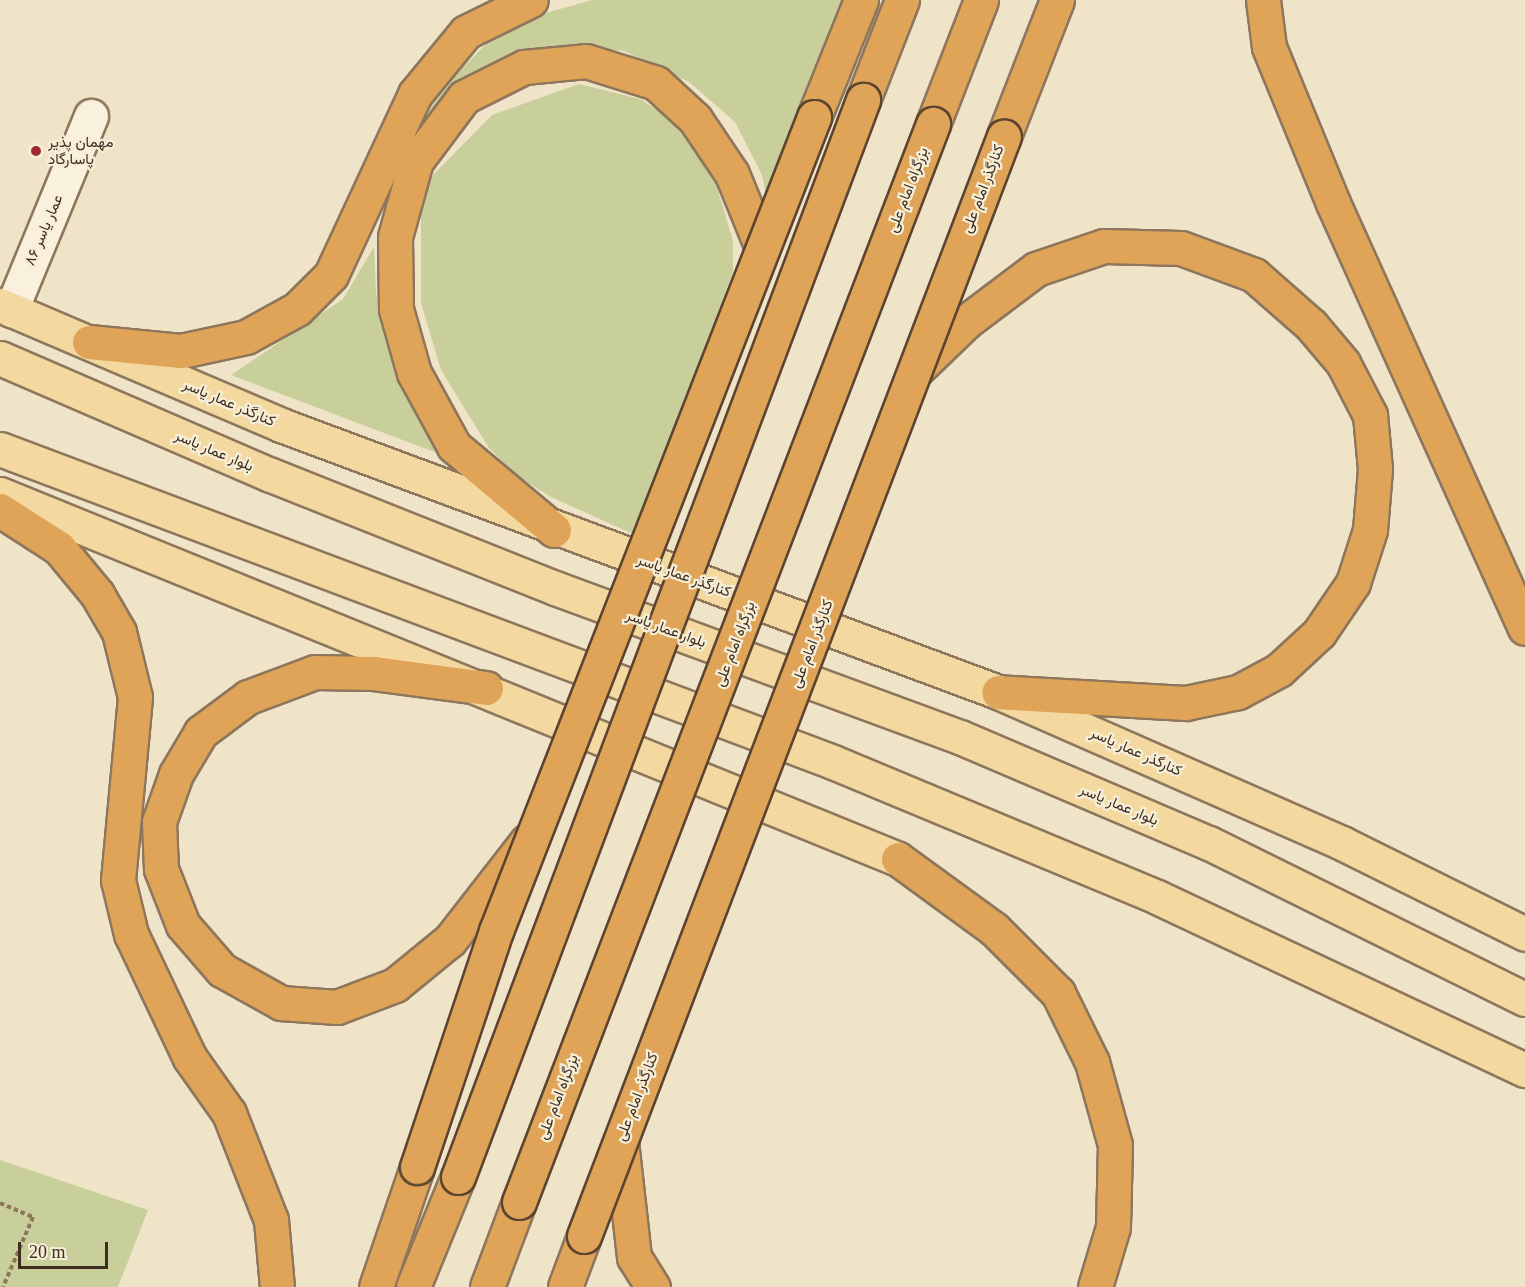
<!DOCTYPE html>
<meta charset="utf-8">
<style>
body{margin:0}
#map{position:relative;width:1525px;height:1287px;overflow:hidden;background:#f0e4c8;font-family:"Times New Roman",Vazirmatn,serif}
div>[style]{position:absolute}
.green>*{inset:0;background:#c9cf9b}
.path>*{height:4px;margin-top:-2px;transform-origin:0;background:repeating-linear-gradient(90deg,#8d765c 0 4.5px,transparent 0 7.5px)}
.roads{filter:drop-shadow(2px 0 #8d765c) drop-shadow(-2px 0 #8d765c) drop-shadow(0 2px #8d765c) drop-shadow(0 -2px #8d765c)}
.street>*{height:33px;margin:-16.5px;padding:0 16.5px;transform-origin:16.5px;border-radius:16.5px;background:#faf1dc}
.primary>*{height:33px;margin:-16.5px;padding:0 16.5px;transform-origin:16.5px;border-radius:16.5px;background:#f3d9a0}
.highway>*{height:33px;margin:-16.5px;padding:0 16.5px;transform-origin:16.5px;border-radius:16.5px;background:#e0a458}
.bridges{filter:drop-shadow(2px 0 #5b4430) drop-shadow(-2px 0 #5b4430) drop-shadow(0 2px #5b4430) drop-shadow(0 -2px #5b4430)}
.highway-bridge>*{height:33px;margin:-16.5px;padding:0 16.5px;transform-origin:16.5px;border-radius:16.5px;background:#e0a458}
.dots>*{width:16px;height:16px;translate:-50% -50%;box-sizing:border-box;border:3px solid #f7eed8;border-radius:50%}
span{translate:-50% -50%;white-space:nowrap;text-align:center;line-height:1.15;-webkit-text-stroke:4.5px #f7eed8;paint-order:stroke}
.poi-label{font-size:15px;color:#3d2e20}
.left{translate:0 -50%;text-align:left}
.street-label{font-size:15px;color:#3d2e20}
.scale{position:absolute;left:18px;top:1242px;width:90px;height:27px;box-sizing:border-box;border:3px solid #3d2e20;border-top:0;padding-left:8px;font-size:18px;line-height:21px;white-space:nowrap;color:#3d2e20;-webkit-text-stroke:4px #f7eed8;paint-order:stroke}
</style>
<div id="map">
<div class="green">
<div style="clip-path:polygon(592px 0,842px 0,767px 200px,762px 175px,735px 122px,689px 82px,624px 51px,584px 47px,444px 97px,414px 129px,433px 98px,487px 43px,546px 13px)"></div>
<div style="clip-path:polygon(579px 84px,640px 99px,668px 117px,693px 142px,715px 180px,733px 241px,733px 272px,633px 534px,551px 497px,516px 475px,489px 448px,441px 370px,421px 303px,421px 207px,432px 176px,492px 115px)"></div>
<div style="clip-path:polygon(374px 247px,376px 293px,391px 356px,437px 453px,231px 375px,343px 299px)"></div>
<div style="clip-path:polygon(0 1160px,148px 1210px,118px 1287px,0 1287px)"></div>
</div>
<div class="path">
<div style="left:0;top:1203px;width:36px;rotate:23deg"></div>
<div style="left:33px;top:1217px;width:76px;rotate:113.2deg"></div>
</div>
<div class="roads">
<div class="street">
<div style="left:11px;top:310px;width:210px;rotate:-67.6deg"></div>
</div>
<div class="primary">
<div style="left:0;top:305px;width:306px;rotate:23.1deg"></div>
<div style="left:281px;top:425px;width:765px;rotate:20.42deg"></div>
<div style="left:998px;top:692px;width:376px;rotate:23.7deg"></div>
<div style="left:1342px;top:843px;width:204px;rotate:26.4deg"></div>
<div style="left:0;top:358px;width:295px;rotate:23.4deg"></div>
<div style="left:271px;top:475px;width:306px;rotate:21.7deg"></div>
<div style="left:555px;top:588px;width:432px;rotate:20.2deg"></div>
<div style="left:960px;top:737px;width:271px;rotate:23.1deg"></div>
<div style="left:1209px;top:843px;width:352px;rotate:26.3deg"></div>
<div style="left:0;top:449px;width:890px;rotate:20.59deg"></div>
<div style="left:833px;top:762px;width:351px;rotate:22.6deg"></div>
<div style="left:1157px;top:897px;width:407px;rotate:25.2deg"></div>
<div style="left:0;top:494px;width:969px;rotate:22.12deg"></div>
</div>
<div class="highway">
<div style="left:1263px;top:0;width:47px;rotate:82.7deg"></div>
<div style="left:1269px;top:47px;width:169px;rotate:67.7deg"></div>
<div style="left:1333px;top:203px;width:466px;rotate:65.7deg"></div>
<div style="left:863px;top:100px;width:107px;rotate:-68.7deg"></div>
<div style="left:814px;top:117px;width:126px;rotate:-68.1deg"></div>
<div style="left:933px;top:124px;width:133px;rotate:-68.8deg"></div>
<div style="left:1004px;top:136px;width:146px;rotate:-68.7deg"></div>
<div style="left:89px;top:342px;width:92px;rotate:5.6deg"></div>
<div style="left:181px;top:351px;width:66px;rotate:-12.2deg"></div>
<div style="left:246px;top:337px;width:58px;rotate:-28.8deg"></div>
<div style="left:297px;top:309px;width:48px;rotate:-45deg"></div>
<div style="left:331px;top:275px;width:200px;rotate:-65.1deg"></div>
<div style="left:415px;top:94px;width:80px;rotate:-50.6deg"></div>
<div style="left:466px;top:32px;width:72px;rotate:-26.2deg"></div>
<div style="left:915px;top:371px;width:72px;rotate:-43.9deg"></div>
<div style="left:967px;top:321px;width:86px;rotate:-37deg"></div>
<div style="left:1036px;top:269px;width:72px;rotate:-18.7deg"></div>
<div style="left:1104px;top:246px;width:77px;rotate:1.5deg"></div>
<div style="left:1181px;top:248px;width:78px;rotate:20.3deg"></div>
<div style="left:1254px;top:275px;width:76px;rotate:41.3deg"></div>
<div style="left:1311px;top:325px;width:50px;rotate:49.9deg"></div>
<div style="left:1343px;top:363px;width:59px;rotate:62.6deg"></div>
<div style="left:1370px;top:415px;width:54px;rotate:84.7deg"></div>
<div style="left:1375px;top:469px;width:61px;rotate:94.7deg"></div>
<div style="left:1370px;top:530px;width:56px;rotate:107.8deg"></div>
<div style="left:1353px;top:583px;width:60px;rotate:124.2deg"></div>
<div style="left:1319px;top:633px;width:54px;rotate:137.2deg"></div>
<div style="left:1279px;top:670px;width:47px;rotate:151.8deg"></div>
<div style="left:1238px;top:692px;width:53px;rotate:168.1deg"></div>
<div style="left:1186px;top:703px;width:188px;rotate:-176.7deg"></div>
<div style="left:0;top:510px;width:70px;rotate:32.8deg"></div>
<div style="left:59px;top:548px;width:60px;rotate:50.4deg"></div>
<div style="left:97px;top:594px;width:44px;rotate:59.9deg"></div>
<div style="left:119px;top:632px;width:67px;rotate:76.2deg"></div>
<div style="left:135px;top:697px;width:184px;rotate:95.3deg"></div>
<div style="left:118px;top:880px;width:56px;rotate:76.5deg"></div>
<div style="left:131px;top:934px;width:137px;rotate:64.6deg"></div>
<div style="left:190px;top:1058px;width:67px;rotate:54.7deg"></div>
<div style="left:229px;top:1113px;width:115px;rotate:68.6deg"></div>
<div style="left:271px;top:1220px;width:67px;rotate:84.9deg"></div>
<div style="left:554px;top:530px;width:131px;rotate:-140deg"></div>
<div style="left:454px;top:446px;width:83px;rotate:-118.7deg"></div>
<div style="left:414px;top:373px;width:66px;rotate:-105.7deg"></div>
<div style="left:396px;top:309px;width:72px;rotate:-90.8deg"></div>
<div style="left:395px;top:237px;width:79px;rotate:-74.6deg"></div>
<div style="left:416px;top:161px;width:80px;rotate:-53.1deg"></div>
<div style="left:464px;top:97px;width:67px;rotate:-26.6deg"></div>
<div style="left:524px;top:67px;width:62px;rotate:-5.5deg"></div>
<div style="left:586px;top:61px;width:73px;rotate:17.4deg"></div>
<div style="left:656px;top:83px;width:53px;rotate:42.7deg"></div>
<div style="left:695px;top:119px;width:66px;rotate:56.1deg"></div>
<div style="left:732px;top:174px;width:80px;rotate:67.9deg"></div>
<div style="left:486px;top:688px;width:113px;rotate:-172.4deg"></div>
<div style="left:374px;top:673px;width:59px;rotate:-179deg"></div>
<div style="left:315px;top:672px;width:72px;rotate:159.5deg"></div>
<div style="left:248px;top:697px;width:59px;rotate:143.3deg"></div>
<div style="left:201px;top:732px;width:49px;rotate:120.8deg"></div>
<div style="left:176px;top:774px;width:51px;rotate:109.5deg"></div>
<div style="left:159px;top:822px;width:47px;rotate:87.6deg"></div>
<div style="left:161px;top:869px;width:60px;rotate:68.6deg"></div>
<div style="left:183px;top:925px;width:60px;rotate:49.1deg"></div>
<div style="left:222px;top:970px;width:68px;rotate:29.2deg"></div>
<div style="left:281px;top:1003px;width:56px;rotate:4.1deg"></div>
<div style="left:337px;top:1007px;width:62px;rotate:-20.8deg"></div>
<div style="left:395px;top:985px;width:71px;rotate:-39.3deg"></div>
<div style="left:450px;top:940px;width:125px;rotate:-52.1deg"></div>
<div style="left:898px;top:859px;width:119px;rotate:36.1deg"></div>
<div style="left:994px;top:929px;width:91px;rotate:45deg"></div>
<div style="left:1058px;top:993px;width:77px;rotate:63.8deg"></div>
<div style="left:1092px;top:1062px;width:86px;rotate:74.5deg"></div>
<div style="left:1115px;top:1145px;width:82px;rotate:91.4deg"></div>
<div style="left:1113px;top:1227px;width:63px;rotate:106.7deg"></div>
<div style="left:621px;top:1141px;width:117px;rotate:83.6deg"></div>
<div style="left:634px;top:1257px;width:36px;rotate:58deg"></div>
<div style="left:376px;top:1287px;width:127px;rotate:-71.1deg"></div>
<div style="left:413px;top:1287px;width:119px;rotate:-67.8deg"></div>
<div style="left:487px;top:1287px;width:91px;rotate:-69.4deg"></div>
<div style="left:565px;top:1287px;width:54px;rotate:-69.6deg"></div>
</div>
</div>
<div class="bridges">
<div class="highway-bridge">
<div style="left:417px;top:1167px;width:249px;rotate:-71.5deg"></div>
<div style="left:496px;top:931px;width:874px;rotate:-68.66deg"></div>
<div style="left:458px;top:1177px;width:1151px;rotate:-69.39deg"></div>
<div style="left:519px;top:1202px;width:1155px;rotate:-68.99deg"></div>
<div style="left:584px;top:1236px;width:1177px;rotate:-69.1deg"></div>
</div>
</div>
<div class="dots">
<div style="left:36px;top:151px;background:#9e2a2b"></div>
</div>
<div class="poi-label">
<span class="left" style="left:48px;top:151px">مهمان پذیر<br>پاسارگاد</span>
</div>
<div class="street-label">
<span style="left:983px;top:189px;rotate:-69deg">کنارگذر امام علی</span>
<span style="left:908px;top:190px;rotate:-69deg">بزرگراه امام علی</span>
<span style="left:44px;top:230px;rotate:-67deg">عمار یاسر ۸۶</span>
<span style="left:229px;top:403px;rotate:23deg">کنارگذر عمار یاسر</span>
<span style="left:214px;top:451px;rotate:23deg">بلوار عمار یاسر</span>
<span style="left:684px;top:576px;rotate:20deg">کنارگذر عمار یاسر</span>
<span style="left:666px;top:629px;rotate:20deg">بلوار عمار یاسر</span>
<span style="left:735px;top:644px;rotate:-69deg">بزرگراه امام علی</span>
<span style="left:812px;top:644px;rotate:-69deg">کنارگذر امام علی</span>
<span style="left:1136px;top:752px;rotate:24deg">کنارگذر عمار یاسر</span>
<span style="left:1119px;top:805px;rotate:23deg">بلوار عمار یاسر</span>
<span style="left:558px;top:1097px;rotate:-69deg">بزرگراه امام علی</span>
<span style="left:637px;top:1097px;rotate:-69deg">کنارگذر امام علی</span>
</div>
<div class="scale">20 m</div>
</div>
